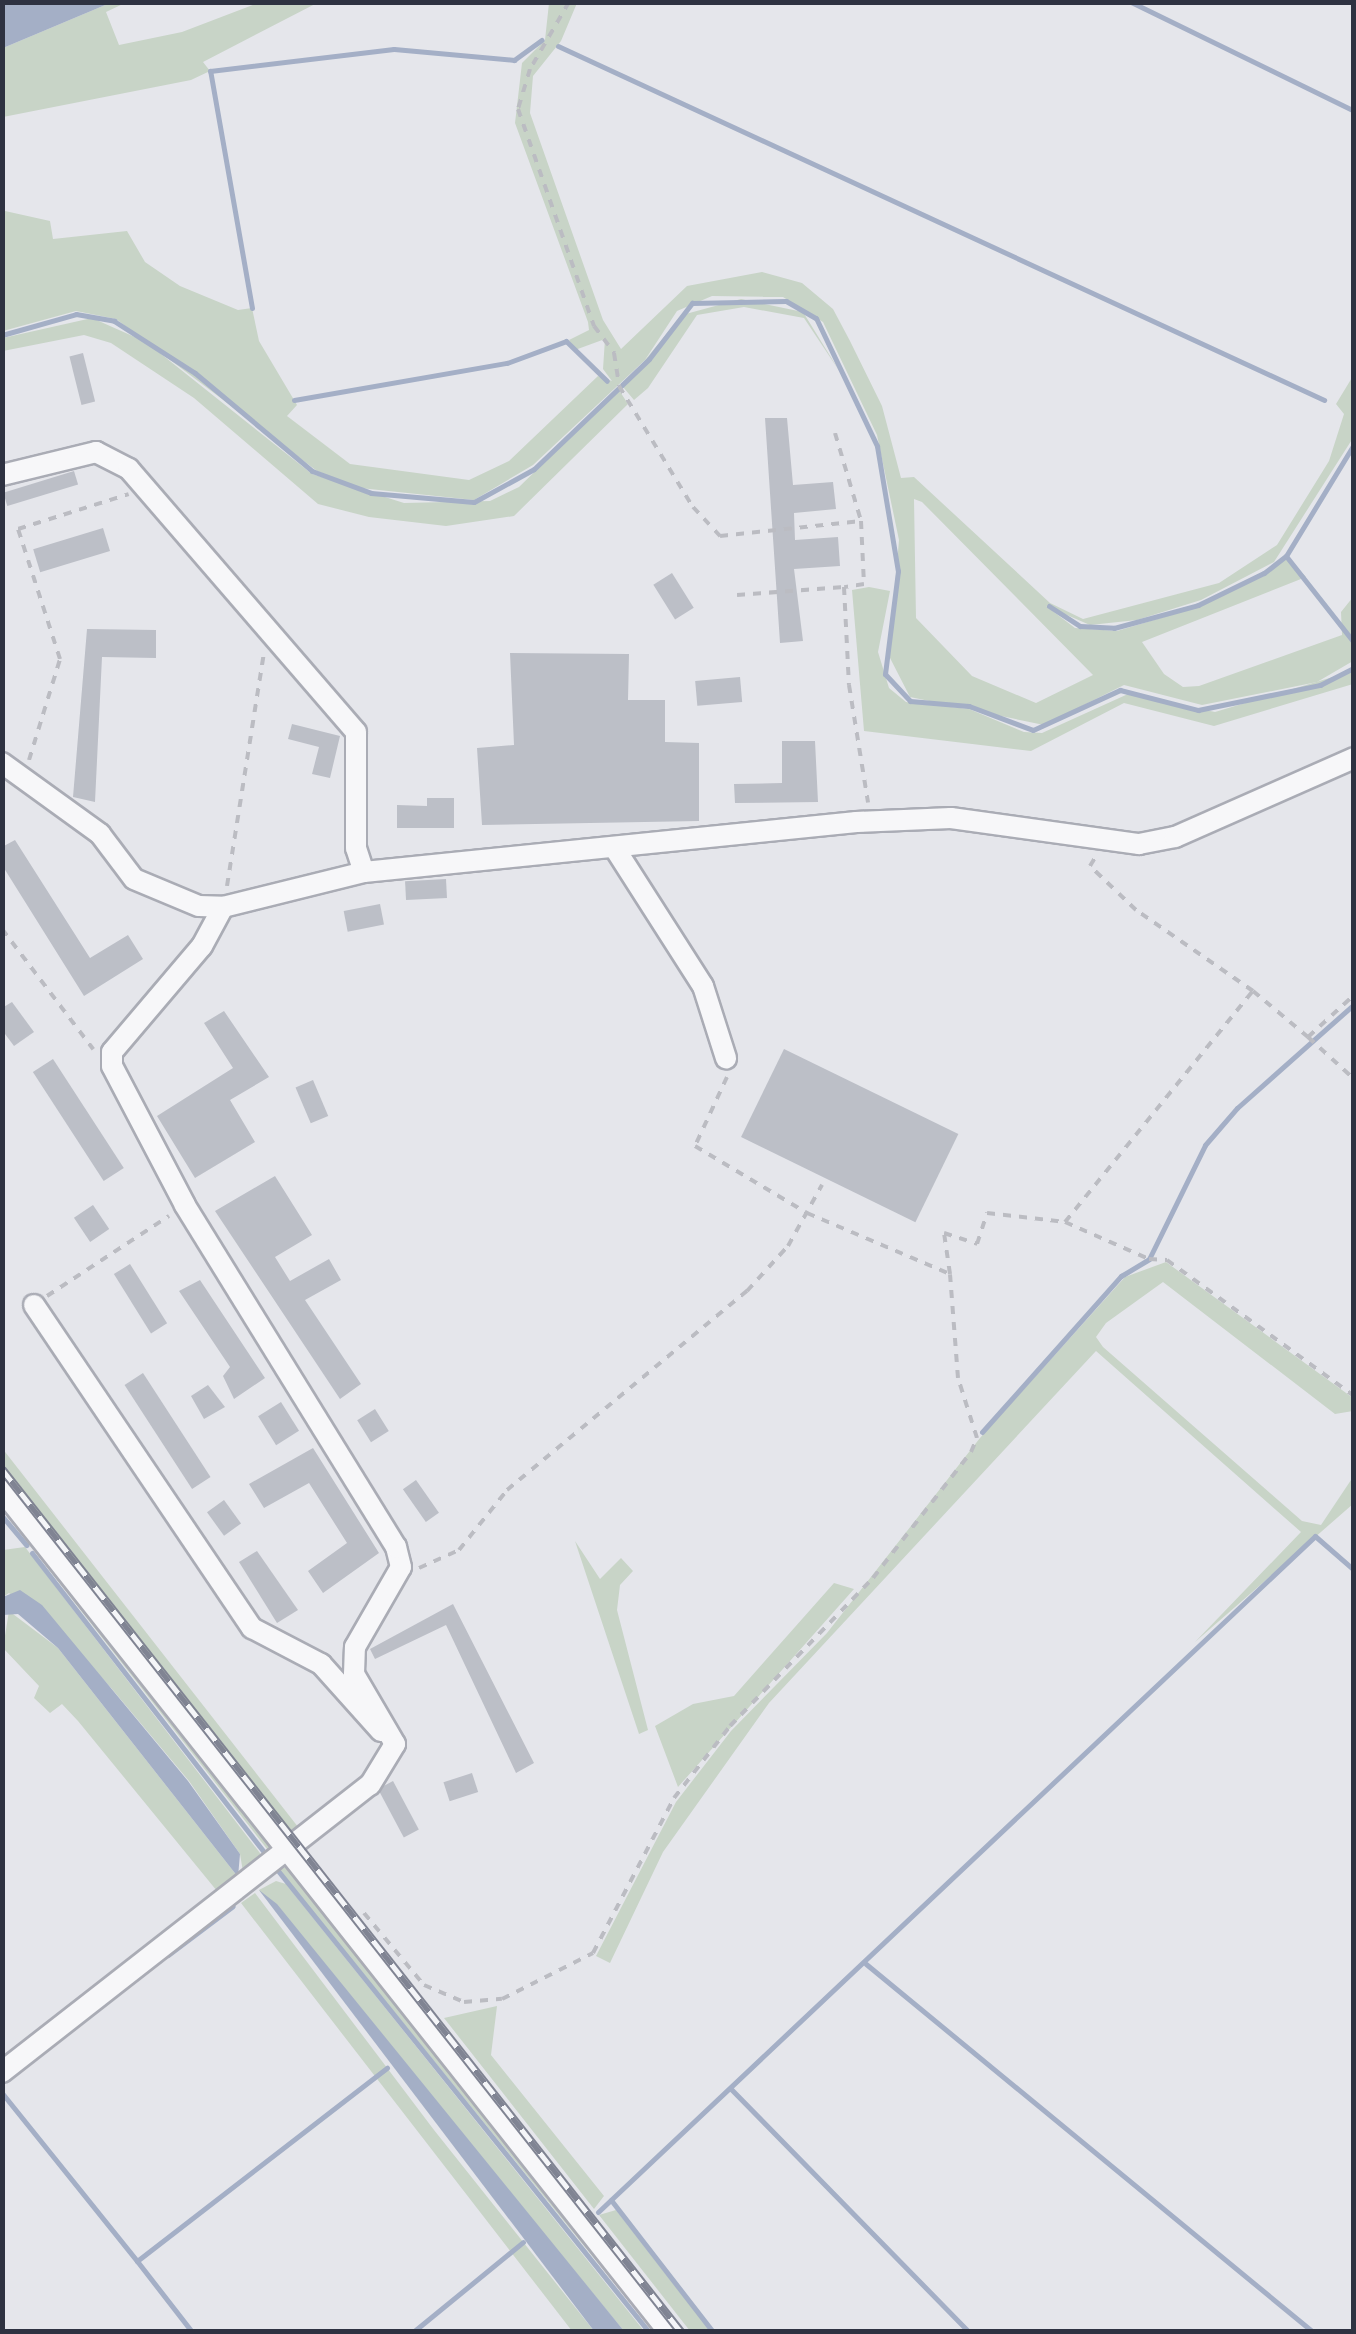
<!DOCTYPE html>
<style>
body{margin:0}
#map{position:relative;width:1356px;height:2334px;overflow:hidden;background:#e5e6eb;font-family:Signika,sans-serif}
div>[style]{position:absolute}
.green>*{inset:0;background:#c8d4c7;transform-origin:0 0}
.water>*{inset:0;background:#a4afc6}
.stream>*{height:5px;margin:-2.5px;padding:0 2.5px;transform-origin:2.5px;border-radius:2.5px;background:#a4afc6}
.building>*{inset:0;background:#bcbfc7;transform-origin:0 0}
.path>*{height:4px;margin-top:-2px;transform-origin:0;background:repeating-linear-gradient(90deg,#bbbcc2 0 8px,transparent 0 16px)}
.roads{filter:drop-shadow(2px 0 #aaacb5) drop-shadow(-2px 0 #aaacb5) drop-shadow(0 2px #aaacb5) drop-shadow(0 -2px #aaacb5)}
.minor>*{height:20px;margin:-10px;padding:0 10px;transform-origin:10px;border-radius:10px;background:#f7f7f9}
.rail>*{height:9px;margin-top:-4.5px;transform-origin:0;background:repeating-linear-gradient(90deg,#f4f5f8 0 15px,#808493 0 30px);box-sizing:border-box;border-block:2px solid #808493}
span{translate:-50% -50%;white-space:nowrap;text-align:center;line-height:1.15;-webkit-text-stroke:9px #f4f5f8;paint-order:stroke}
.frame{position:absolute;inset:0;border:5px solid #2e3241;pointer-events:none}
</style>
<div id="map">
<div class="green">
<div style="clip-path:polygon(110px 3px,125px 3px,106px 12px,119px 45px,182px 32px,258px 3px,317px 3px,203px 62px,210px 71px,191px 80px,3px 117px,3px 48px)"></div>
<div style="clip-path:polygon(evenodd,549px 3px,577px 3px,561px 41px,533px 76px,530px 113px,603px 320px,621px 349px,687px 286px,762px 272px,802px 283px,833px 309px,850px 341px,882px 406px,901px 478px,914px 477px,1050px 603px,1083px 619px,1219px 583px,1277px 545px,1329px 461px,1344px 414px,1336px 404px,1353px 376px,1353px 438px,1274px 562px,1201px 600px,1137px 620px,1090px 625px,1046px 606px,1075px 628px,1117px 631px,1201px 606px,1288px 558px,1306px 577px,1142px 642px,1164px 674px,1183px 687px,1199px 686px,1342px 635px,1341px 612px,1353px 597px,1353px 661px,1317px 682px,1202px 705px,1124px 685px,1044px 725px,910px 697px,889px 656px,899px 540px,877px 435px,823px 322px,783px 297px,712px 296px,677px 311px,645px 360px,533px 465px,474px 500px,360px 488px,317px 471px,116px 319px,76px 311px,3px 331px,5px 211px,50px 221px,53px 239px,127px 231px,145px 262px,180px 286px,238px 310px,252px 308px,259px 341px,297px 405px,287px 416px,350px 464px,469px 480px,509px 461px,598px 376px,612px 381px,603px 369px,605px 339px,575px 350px,569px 340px,589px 330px,588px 322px,515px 123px,522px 63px,545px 40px,549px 3px,914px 499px,922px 502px,1093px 675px,1036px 703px,972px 676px,916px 618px,914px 499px)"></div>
<div style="clip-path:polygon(741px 299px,803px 312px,840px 372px,804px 318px,744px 307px,697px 315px,648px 388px,634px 400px,623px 387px,682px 315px)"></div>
<div style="clip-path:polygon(92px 318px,146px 342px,312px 474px,404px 503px,490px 501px,519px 487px,619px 390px,628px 404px,514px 516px,446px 526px,369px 517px,318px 504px,194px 398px,111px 343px,84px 335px,3px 351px,3px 338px)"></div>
<div style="clip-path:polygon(869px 587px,890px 591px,878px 652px,889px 688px,906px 702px,969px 709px,1024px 732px,1042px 733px,1128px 694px,1215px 712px,1353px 671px,1353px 684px,1214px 726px,1124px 703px,1031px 751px,864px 731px,852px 590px)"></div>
<div style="clip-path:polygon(1166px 1262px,1353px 1398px,1353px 1411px,1335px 1414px,1163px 1282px,1106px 1323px,1096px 1337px,1103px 1347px,1302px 1521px,1321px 1525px,1353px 1477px,1353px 1504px,1195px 1642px,1301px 1532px,1096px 1351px,769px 1703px,663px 1852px,610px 1963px,596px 1956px,676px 1802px,731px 1731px,827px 1633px,980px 1438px,1125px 1277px)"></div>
<div style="left:2px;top:1448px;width:486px;height:16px;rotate:52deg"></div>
<div style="clip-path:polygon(2px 1498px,277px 1848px,271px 1854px,3px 1511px)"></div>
<div style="clip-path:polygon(575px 1541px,600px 1579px,621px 1558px,633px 1571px,620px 1585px,617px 1610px,648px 1730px,639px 1734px)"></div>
<div style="clip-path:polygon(25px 1547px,263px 1857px,243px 1872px,240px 1854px,189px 1781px,112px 1689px,76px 1649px,9px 1593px,3px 1597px,3px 1550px)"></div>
<div style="clip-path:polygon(834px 1583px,854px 1589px,678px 1787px,655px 1726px,693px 1704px,734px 1696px)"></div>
<div style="clip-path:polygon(9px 1611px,58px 1648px,238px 1877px,217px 1891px,78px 1721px,62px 1704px,50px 1713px,34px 1698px,39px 1686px,3px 1648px)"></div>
<div style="clip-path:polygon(291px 1865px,662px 2331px,653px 2331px,279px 1870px)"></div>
<div style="clip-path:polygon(276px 1881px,286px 1884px,644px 2331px,624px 2331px,259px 1890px)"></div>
<div style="clip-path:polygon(255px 1893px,434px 2130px,594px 2331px,572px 2331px,241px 1903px)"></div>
<div style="clip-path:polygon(497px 2006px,491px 2055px,604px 2196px,594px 2209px,444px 2018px)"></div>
<div style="clip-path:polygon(616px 2210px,710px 2331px,690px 2331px,599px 2215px)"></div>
</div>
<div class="water">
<div style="clip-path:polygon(3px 2px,110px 2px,110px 3px,3px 48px)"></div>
<div style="clip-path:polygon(20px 1590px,42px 1605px,188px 1781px,240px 1854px,238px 1877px,58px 1648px,18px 1614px,3px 1615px,3px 1597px)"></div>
<div style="clip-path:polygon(259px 1890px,277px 1904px,624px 2331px,594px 2331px)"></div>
</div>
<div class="stream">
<div style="left:1131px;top:2px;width:248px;rotate:26deg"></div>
<div style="left:558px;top:46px;width:844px;rotate:24.8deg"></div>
<div style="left:252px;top:308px;width:241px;rotate:-100deg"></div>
<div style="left:210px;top:71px;width:185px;rotate:-6.8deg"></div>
<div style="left:394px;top:49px;width:121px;rotate:5.2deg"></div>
<div style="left:514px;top:60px;width:34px;rotate:-36deg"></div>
<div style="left:2px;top:335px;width:77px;rotate:-15.8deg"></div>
<div style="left:76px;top:314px;width:39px;rotate:10deg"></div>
<div style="left:114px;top:321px;width:96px;rotate:32.7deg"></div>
<div style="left:195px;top:373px;width:153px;rotate:39.9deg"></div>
<div style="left:312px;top:471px;width:63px;rotate:20.4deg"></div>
<div style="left:371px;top:493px;width:103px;rotate:5deg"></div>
<div style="left:474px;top:502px;width:68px;rotate:-28.8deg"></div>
<div style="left:534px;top:469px;width:159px;rotate:-43.7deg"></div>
<div style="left:649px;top:359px;width:71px;rotate:-52.5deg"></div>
<div style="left:692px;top:303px;width:94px;rotate:-1.2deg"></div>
<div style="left:786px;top:301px;width:34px;rotate:30deg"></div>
<div style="left:816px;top:318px;width:142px;rotate:64.5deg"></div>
<div style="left:877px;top:446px;width:127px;rotate:80.5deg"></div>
<div style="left:898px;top:571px;width:104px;rotate:97.2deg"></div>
<div style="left:885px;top:674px;width:37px;rotate:47deg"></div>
<div style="left:910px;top:701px;width:59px;rotate:4.8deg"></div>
<div style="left:969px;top:706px;width:68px;rotate:20.6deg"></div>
<div style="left:1033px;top:730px;width:96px;rotate:-24.7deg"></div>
<div style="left:1120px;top:690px;width:81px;rotate:14.4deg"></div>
<div style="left:1198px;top:710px;width:125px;rotate:-11.6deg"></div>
<div style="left:1320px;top:685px;width:38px;rotate:-27deg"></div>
<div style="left:294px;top:400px;width:216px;rotate:-9.9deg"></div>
<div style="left:507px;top:363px;width:63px;rotate:-20.4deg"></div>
<div style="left:566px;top:341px;width:57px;rotate:44.3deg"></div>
<div style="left:1286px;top:556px;width:108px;rotate:51.8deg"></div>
<div style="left:1049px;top:606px;width:37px;rotate:33deg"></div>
<div style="left:1080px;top:626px;width:34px;rotate:3deg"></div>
<div style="left:1114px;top:628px;width:87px;rotate:-15.3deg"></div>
<div style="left:1198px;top:605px;width:73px;rotate:-25.9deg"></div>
<div style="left:1264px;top:573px;width:28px;rotate:-38deg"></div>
<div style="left:1286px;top:556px;width:131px;rotate:-58.7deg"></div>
<div style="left:982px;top:1432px;width:209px;rotate:-48.3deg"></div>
<div style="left:1121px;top:1276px;width:33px;rotate:-31deg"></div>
<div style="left:1149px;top:1259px;width:127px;rotate:-63.8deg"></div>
<div style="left:1205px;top:1145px;width:49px;rotate:-49.1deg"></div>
<div style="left:1237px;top:1108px;width:157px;rotate:-41.6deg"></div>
<div style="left:2px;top:1516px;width:38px;rotate:50deg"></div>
<div style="left:32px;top:1553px;width:382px;rotate:52.2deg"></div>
<div style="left:279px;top:1872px;width:590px;rotate:51.19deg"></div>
<div style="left:168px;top:1955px;width:81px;rotate:-37deg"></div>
<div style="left:866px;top:1964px;width:579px;rotate:39.46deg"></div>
<div style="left:731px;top:2089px;width:340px;rotate:45.6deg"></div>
<div style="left:2px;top:2093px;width:216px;rotate:51.2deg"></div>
<div style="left:137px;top:2261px;width:316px;rotate:-37.7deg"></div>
<div style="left:611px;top:2200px;width:167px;rotate:52.3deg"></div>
<div style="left:598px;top:2212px;width:985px;rotate:-43.31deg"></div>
<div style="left:1315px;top:1536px;width:52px;rotate:41.1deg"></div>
<div style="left:137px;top:2261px;width:90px;rotate:52.2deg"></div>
<div style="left:413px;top:2332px;width:142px;rotate:-39.3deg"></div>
</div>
<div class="building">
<div style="left:83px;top:353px;width:50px;height:14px;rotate:76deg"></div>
<div style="clip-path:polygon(765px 418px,787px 418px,793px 485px,833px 482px,836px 509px,794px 513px,795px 540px,838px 537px,840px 566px,794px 569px,803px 641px,780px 643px)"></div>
<div style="left:74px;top:471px;width:14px;height:74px;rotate:73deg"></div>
<div style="left:103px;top:528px;width:24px;height:73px;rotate:73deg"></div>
<div style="left:672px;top:573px;width:41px;height:22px;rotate:58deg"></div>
<div style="clip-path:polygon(87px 629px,156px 630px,156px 658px,102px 657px,95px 802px,73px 797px)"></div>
<div style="clip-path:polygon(510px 653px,629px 654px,628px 700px,665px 700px,665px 742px,699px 743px,699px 821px,482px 825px,477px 748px,514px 745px)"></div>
<div style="left:740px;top:677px;width:25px;height:45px;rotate:85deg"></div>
<div style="clip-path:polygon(292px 724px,340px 736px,330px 778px,312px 774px,319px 747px,288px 739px)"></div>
<div style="clip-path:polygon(782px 741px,815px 741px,818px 802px,735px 803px,734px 784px,782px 783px)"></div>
<div style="clip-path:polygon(427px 798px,454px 798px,454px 828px,397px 828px,397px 805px,427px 806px)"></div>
<div style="clip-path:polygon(15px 840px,90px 958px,128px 935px,143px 959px,84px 996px,2px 865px,2px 847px)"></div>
<div style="left:446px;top:879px;width:19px;height:41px;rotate:87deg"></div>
<div style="left:380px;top:904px;width:21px;height:37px;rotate:79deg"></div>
<div style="clip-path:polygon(12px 1002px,34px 1032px,14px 1046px,2px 1030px,2px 1008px)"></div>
<div style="clip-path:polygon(224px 1011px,269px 1077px,230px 1100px,255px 1142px,195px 1178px,157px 1116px,233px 1068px,204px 1023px)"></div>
<div style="left:784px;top:1049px;width:194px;height:98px;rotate:26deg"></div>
<div style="left:53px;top:1059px;width:130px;height:24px;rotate:57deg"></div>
<div style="left:313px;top:1080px;width:39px;height:19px;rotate:67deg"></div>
<div style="clip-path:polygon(275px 1176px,312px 1235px,275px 1257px,290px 1281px,329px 1259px,341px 1280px,305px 1300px,361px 1384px,340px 1399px,215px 1211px)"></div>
<div style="left:93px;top:1205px;width:29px;height:23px;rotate:56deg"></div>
<div style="left:130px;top:1264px;width:70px;height:19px;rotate:58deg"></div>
<div style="clip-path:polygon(200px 1280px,265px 1378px,234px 1399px,223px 1376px,230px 1367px,179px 1291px)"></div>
<div style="left:143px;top:1373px;width:124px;height:22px;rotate:57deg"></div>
<div style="clip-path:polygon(208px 1385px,225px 1407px,204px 1419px,191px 1396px)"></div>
<div style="left:281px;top:1402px;width:34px;height:27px;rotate:58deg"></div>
<div style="left:375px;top:1409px;width:26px;height:21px;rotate:58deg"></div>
<div style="clip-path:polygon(313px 1448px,379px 1553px,323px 1593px,308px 1571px,347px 1543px,309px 1483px,264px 1508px,249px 1484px)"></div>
<div style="left:416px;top:1480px;width:40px;height:16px;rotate:55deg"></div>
<div style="left:224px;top:1500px;width:29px;height:21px;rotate:54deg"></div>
<div style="clip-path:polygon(257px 1551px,298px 1610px,277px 1623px,239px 1562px)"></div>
<div style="clip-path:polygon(453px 1604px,534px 1763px,516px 1773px,446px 1625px,375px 1659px,370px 1649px)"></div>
<div style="left:472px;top:1773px;width:20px;height:30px;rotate:72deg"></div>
<div style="left:393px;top:1781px;width:55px;height:17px;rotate:62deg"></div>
</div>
<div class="path">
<div style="left:569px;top:2px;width:78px;rotate:120.2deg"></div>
<div style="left:530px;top:69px;width:42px;rotate:106.7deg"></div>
<div style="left:518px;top:109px;width:230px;rotate:70.7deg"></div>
<div style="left:594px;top:326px;width:34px;rotate:53deg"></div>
<div style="left:614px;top:353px;width:33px;rotate:81deg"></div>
<div style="left:619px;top:386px;width:142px;rotate:58.6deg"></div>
<div style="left:693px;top:507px;width:40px;rotate:47deg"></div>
<div style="left:720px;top:536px;width:142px;rotate:-6.1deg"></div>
<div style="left:835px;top:433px;width:92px;rotate:73.5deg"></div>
<div style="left:861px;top:521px;width:63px;rotate:87.3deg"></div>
<div style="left:864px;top:584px;width:20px;rotate:171deg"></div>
<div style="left:844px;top:587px;width:98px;rotate:87.1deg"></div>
<div style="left:849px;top:685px;width:119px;rotate:80.8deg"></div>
<div style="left:737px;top:595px;width:107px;rotate:-4.3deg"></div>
<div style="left:29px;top:760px;width:106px;rotate:-72.9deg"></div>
<div style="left:60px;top:659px;width:137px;rotate:-107.9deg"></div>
<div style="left:18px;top:529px;width:116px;rotate:-17.5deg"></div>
<div style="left:227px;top:886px;width:236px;rotate:-81deg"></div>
<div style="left:2px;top:929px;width:151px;rotate:52.8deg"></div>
<div style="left:1253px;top:991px;width:72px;rotate:39.9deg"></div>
<div style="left:1308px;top:1037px;width:62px;rotate:-42.4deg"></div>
<div style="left:1308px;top:1037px;width:62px;rotate:42.4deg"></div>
<div style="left:727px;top:1077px;width:76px;rotate:114.9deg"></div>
<div style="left:695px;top:1146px;width:131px;rotate:30.9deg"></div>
<div style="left:807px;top:1213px;width:155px;rotate:23.1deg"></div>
<div style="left:950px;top:1274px;width:41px;rotate:-98.3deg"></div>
<div style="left:944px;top:1233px;width:35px;rotate:18deg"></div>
<div style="left:977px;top:1244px;width:33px;rotate:-72deg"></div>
<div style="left:987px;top:1213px;width:79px;rotate:6.6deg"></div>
<div style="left:1065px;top:1222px;width:92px;rotate:23.8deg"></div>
<div style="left:1149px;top:1259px;width:18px;rotate:3deg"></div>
<div style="left:1167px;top:1260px;width:231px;rotate:36deg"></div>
<div style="left:1065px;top:1222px;width:298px;rotate:-50.9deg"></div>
<div style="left:1253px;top:991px;width:142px;rotate:-145.3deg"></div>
<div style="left:1136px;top:910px;width:64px;rotate:-136.3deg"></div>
<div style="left:1090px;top:866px;width:12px;rotate:-59deg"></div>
<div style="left:47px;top:1296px;width:146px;rotate:-33.3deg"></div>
<div style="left:419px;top:1568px;width:44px;rotate:-24.2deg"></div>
<div style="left:459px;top:1550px;width:77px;rotate:-51.3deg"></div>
<div style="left:507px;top:1490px;width:312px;rotate:-39.7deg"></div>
<div style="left:747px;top:1291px;width:61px;rotate:-47.7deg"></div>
<div style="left:788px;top:1246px;width:70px;rotate:-60.9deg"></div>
<div style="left:364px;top:1913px;width:94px;rotate:50.2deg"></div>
<div style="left:424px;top:1985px;width:43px;rotate:23deg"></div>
<div style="left:464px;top:2002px;width:38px;rotate:-5deg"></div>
<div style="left:502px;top:1999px;width:102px;rotate:-26.8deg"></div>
<div style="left:593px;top:1953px;width:175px;rotate:-62.4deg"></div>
<div style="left:674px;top:1798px;width:91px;rotate:-52.1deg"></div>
<div style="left:730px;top:1726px;width:206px;rotate:-46deg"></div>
<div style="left:873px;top:1578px;width:160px;rotate:-52.1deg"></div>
<div style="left:971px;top:1452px;width:15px;rotate:-67deg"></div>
<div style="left:977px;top:1438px;width:63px;rotate:-107.6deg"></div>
<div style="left:958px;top:1378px;width:104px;rotate:-94.4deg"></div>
</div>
<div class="roads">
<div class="minor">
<div style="left:2px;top:475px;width:97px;rotate:-13.7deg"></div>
<div style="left:96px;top:452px;width:37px;rotate:27deg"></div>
<div style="left:129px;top:469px;width:347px;rotate:49.2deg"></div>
<div style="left:356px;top:732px;width:116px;rotate:90deg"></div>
<div style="left:356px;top:848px;width:25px;rotate:72deg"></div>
<div style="left:2px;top:763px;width:121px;rotate:35.9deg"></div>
<div style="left:100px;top:834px;width:56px;rotate:52.9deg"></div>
<div style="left:134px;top:879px;width:70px;rotate:22.6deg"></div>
<div style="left:199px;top:906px;width:24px;rotate:2deg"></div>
<div style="left:223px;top:907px;width:145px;rotate:-13.9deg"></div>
<div style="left:364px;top:872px;width:495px;rotate:-5.8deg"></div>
<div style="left:856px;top:822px;width:95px;rotate:-2.4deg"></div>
<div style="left:951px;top:818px;width:190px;rotate:7.9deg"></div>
<div style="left:1139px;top:844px;width:37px;rotate:-11deg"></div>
<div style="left:1175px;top:837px;width:196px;rotate:-23.8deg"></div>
<div style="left:614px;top:847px;width:165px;rotate:57.4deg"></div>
<div style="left:703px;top:986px;width:76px;rotate:72.3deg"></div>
<div style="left:34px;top:1305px;width:390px;rotate:56deg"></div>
<div style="left:252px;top:1628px;width:78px;rotate:27.6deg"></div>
<div style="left:321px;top:1664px;width:90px;rotate:48.2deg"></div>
<div style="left:2px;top:1490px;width:1074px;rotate:51.62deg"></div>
<div style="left:2px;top:2072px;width:467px;rotate:-38deg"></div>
<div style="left:370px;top:1785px;width:48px;rotate:-58.6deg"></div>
<div style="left:395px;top:1744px;width:81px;rotate:-120.4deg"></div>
<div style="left:354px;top:1674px;width:27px;rotate:-88deg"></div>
<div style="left:355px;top:1647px;width:92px;rotate:-60.1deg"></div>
<div style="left:401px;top:1567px;width:21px;rotate:-104deg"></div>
<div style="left:396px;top:1547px;width:402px;rotate:-121.7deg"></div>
<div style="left:185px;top:1205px;width:157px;rotate:-117.7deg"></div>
<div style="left:112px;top:1066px;width:14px;rotate:-90deg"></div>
<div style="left:112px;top:1052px;width:139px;rotate:-49.7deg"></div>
<div style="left:202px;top:946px;width:44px;rotate:-61.7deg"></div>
</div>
</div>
<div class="rail">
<div style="left:2px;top:1469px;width:1098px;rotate:51.8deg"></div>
</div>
<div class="frame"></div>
</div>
